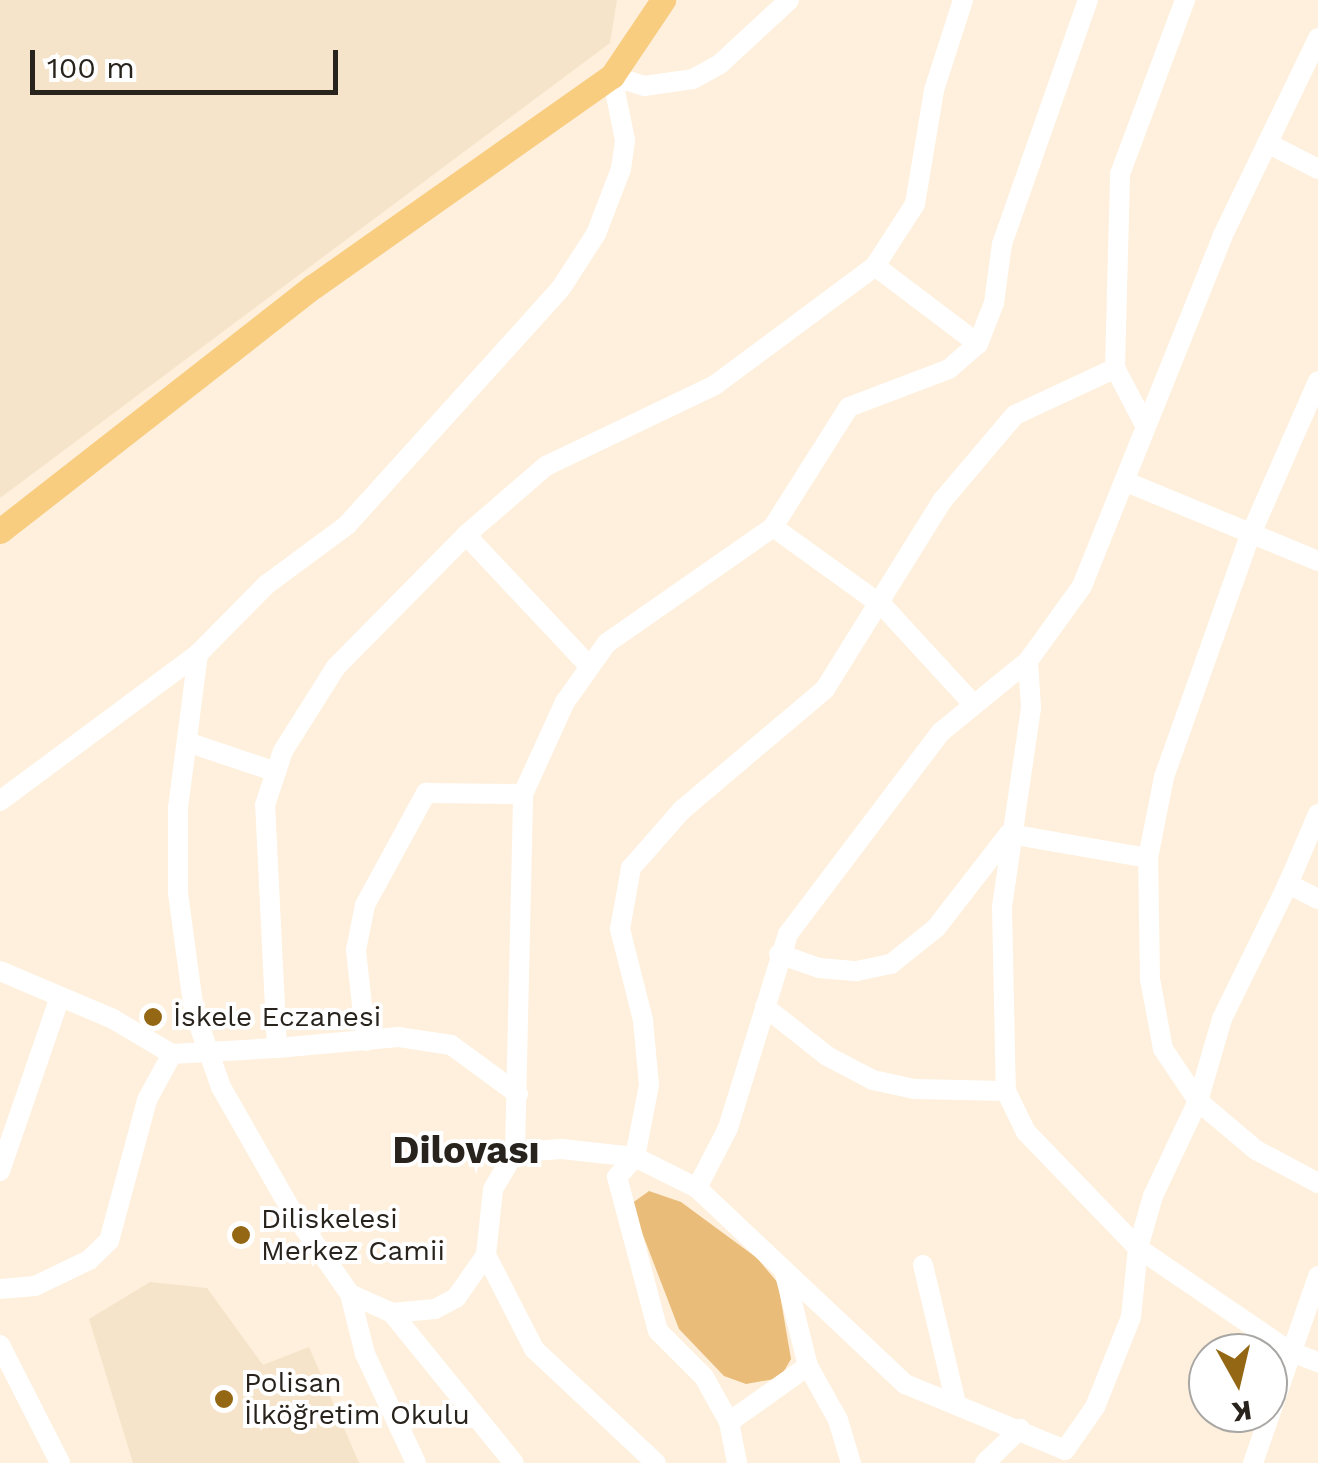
<!DOCTYPE html>
<meta charset="utf-8">
<style>
body{margin:0}
#map{position:relative;width:1318px;height:1463px;overflow:hidden;background:#fef0dc;font-family:"Work Sans",sans-serif}
div>[style]{position:absolute}
.built>*{inset:0;background:#f6e4ca}
.green>*{inset:0;background:#eabc7a}
.minor>*{height:20px;margin:-10px;padding:0 10px;transform-origin:10px;border-radius:10px;background:#fff}
.major>*{height:25px;margin:-12.5px;padding:0 12.5px;transform-origin:12.5px;border-radius:12.5px;background:#f8cd80}
.dots>*{width:28px;height:28px;translate:-50% -50%;box-sizing:border-box;border:5px solid #fff;border-radius:50%}
span{translate:-50% -50%;white-space:nowrap;text-align:center;line-height:1.15;-webkit-text-stroke:8px #fff;paint-order:stroke}
.poi-label{font-size:28px;color:#28231c}
.left{translate:0 -50%;text-align:left}
.district-label{font-size:38px;color:#28231c;font-weight:700}
.north{position:absolute;left:1188px;top:1333px;width:100px;height:100px;box-sizing:border-box;background:#fff;border:2px solid #a9a7a4;border-radius:50%;rotate:172deg;font-size:28px;font-weight:700;line-height:40px;text-align:center;color:#28231c}
.north::after{content:'';display:block;margin:auto;width:35px;height:45px;background:#946714;clip-path:polygon(50% 0,100% 100%,50% 72%,0 100%)}
.scale{position:absolute;left:30px;top:50px;width:308px;height:45px;box-sizing:border-box;border:5px solid #28231c;border-top:0;padding-left:12px;font-size:30px;line-height:35px;white-space:nowrap;color:#28231c;-webkit-text-stroke:8px #fff;paint-order:stroke}
</style>
<div id="map">
<div class="built">
<div style="clip-path:polygon(0 0,617px 0,610px 43px,0 498px)"></div>
<div style="clip-path:polygon(150px 1282px,207px 1288px,263px 1365px,309px 1347px,359px 1463px,133px 1463px,89px 1319px)"></div>
</div>
<div class="green">
<div style="clip-path:polygon(649px 1191px,681px 1202px,757px 1258px,778px 1283px,791px 1359px,780px 1378px,746px 1384px,724px 1376px,679px 1329px,631px 1204px)"></div>
</div>
<div class="minor">
<div style="left:612px;top:76px;width:34px;rotate:17deg"></div>
<div style="left:644px;top:86px;width:49px;rotate:-8.1deg"></div>
<div style="left:693px;top:79px;width:31px;rotate:-29deg"></div>
<div style="left:720px;top:64px;width:94px;rotate:-42.8deg"></div>
<div style="left:1267px;top:143px;width:57px;rotate:27deg"></div>
<div style="left:875px;top:266px;width:129px;rotate:37.1deg"></div>
<div style="left:1144px;top:423px;width:62px;rotate:-117.8deg"></div>
<div style="left:1115px;top:368px;width:194px;rotate:-88.5deg"></div>
<div style="left:1120px;top:174px;width:186px;rotate:-69.5deg"></div>
<div style="left:1124px;top:481px;width:210px;rotate:22.4deg"></div>
<div style="left:773px;top:527px;width:142px;rotate:-57.7deg"></div>
<div style="left:849px;top:407px;width:107px;rotate:-20.8deg"></div>
<div style="left:949px;top:369px;width:38px;rotate:-41deg"></div>
<div style="left:978px;top:344px;width:44px;rotate:-68.7deg"></div>
<div style="left:994px;top:303px;width:60px;rotate:-82.3deg"></div>
<div style="left:1002px;top:244px;width:259px;rotate:-70.6deg"></div>
<div style="left:466px;top:535px;width:180px;rotate:46.8deg"></div>
<div style="left:198px;top:654px;width:154px;rotate:97.4deg"></div>
<div style="left:178px;top:807px;width:86px;rotate:90deg"></div>
<div style="left:178px;top:893px;width:119px;rotate:82.3deg"></div>
<div style="left:194px;top:1011px;width:81px;rotate:70.4deg"></div>
<div style="left:221px;top:1087px;width:139px;rotate:60.3deg"></div>
<div style="left:290px;top:1208px;width:105px;rotate:55.1deg"></div>
<div style="left:350px;top:1294px;width:46px;rotate:24.3deg"></div>
<div style="left:392px;top:1313px;width:43px;rotate:-5.3deg"></div>
<div style="left:435px;top:1309px;width:24px;rotate:-28deg"></div>
<div style="left:456px;top:1298px;width:52px;rotate:-55.1deg"></div>
<div style="left:486px;top:1255px;width:66px;rotate:-83.9deg"></div>
<div style="left:493px;top:1189px;width:43px;rotate:-59.3deg"></div>
<div style="left:515px;top:1152px;width:358px;rotate:-88.7deg"></div>
<div style="left:523px;top:794px;width:101px;rotate:-65.5deg"></div>
<div style="left:565px;top:702px;width:72px;rotate:-54.6deg"></div>
<div style="left:607px;top:643px;width:203px;rotate:-34.9deg"></div>
<div style="left:773px;top:527px;width:135px;rotate:35.7deg"></div>
<div style="left:883px;top:606px;width:134px;rotate:47.4deg"></div>
<div style="left:1028px;top:661px;width:47px;rotate:86.3deg"></div>
<div style="left:1031px;top:708px;width:201px;rotate:98.3deg"></div>
<div style="left:1002px;top:907px;width:184px;rotate:88.8deg"></div>
<div style="left:1006px;top:1091px;width:46px;rotate:64deg"></div>
<div style="left:1026px;top:1132px;width:161px;rotate:46deg"></div>
<div style="left:1138px;top:1248px;width:183px;rotate:34.3deg"></div>
<div style="left:1289px;top:1351px;width:31px;rotate:21deg"></div>
<div style="left:187px;top:742px;width:94px;rotate:18.6deg"></div>
<div style="left:0;top:801px;width:247px;rotate:-36.6deg"></div>
<div style="left:198px;top:654px;width:97px;rotate:-45.4deg"></div>
<div style="left:266px;top:585px;width:101px;rotate:-36.5deg"></div>
<div style="left:347px;top:525px;width:319px;rotate:-47.9deg"></div>
<div style="left:561px;top:288px;width:64px;rotate:-57.1deg"></div>
<div style="left:596px;top:234px;width:70px;rotate:-69deg"></div>
<div style="left:621px;top:169px;width:29px;rotate:-82deg"></div>
<div style="left:625px;top:140px;width:65px;rotate:-101.5deg"></div>
<div style="left:1288px;top:884px;width:76px;rotate:-66.8deg"></div>
<div style="left:1318px;top:899px;width:34px;rotate:-153deg"></div>
<div style="left:1288px;top:884px;width:150px;rotate:116.1deg"></div>
<div style="left:1222px;top:1019px;width:85px;rotate:106.3deg"></div>
<div style="left:1198px;top:1101px;width:76px;rotate:40.2deg"></div>
<div style="left:1256px;top:1150px;width:70px;rotate:28deg"></div>
<div style="left:779px;top:954px;width:42px;rotate:19.3deg"></div>
<div style="left:819px;top:968px;width:38px;rotate:5deg"></div>
<div style="left:857px;top:971px;width:35px;rotate:-12deg"></div>
<div style="left:891px;top:964px;width:58px;rotate:-38.7deg"></div>
<div style="left:936px;top:928px;width:119px;rotate:-52.2deg"></div>
<div style="left:1009px;top:834px;width:141px;rotate:9.8deg"></div>
<div style="left:0;top:971px;width:123px;rotate:23deg"></div>
<div style="left:113px;top:1019px;width:69px;rotate:30.7deg"></div>
<div style="left:172px;top:1054px;width:105px;rotate:-3.3deg"></div>
<div style="left:765px;top:1007px;width:79px;rotate:38.3deg"></div>
<div style="left:827px;top:1056px;width:52px;rotate:27.6deg"></div>
<div style="left:873px;top:1080px;width:42px;rotate:12.4deg"></div>
<div style="left:914px;top:1089px;width:92px;rotate:1.2deg"></div>
<div style="left:366px;top:1041px;width:92px;rotate:-96.3deg"></div>
<div style="left:356px;top:950px;width:46px;rotate:-78.7deg"></div>
<div style="left:365px;top:905px;width:128px;rotate:-61.4deg"></div>
<div style="left:426px;top:793px;width:97px;rotate:0.6deg"></div>
<div style="left:518px;top:1094px;width:83px;rotate:-143.8deg"></div>
<div style="left:451px;top:1045px;width:54px;rotate:-171.4deg"></div>
<div style="left:398px;top:1037px;width:121px;rotate:174.8deg"></div>
<div style="left:277px;top:1048px;width:243px;rotate:-92.8deg"></div>
<div style="left:265px;top:805px;width:57px;rotate:-71.6deg"></div>
<div style="left:283px;top:751px;width:99px;rotate:-57.8deg"></div>
<div style="left:336px;top:667px;width:185px;rotate:-45.4deg"></div>
<div style="left:466px;top:535px;width:106px;rotate:-40.8deg"></div>
<div style="left:546px;top:466px;width:187px;rotate:-25.6deg"></div>
<div style="left:715px;top:385px;width:199px;rotate:-36.6deg"></div>
<div style="left:875px;top:266px;width:74px;rotate:-57.2deg"></div>
<div style="left:915px;top:204px;width:116px;rotate:-80.5deg"></div>
<div style="left:934px;top:90px;width:95px;rotate:-72.1deg"></div>
<div style="left:515px;top:1152px;width:47px;rotate:-3.7deg"></div>
<div style="left:562px;top:1149px;width:73px;rotate:6.3deg"></div>
<div style="left:635px;top:1157px;width:69px;rotate:26.6deg"></div>
<div style="left:697px;top:1188px;width:286px;rotate:43.3deg"></div>
<div style="left:905px;top:1384px;width:173px;rotate:22.4deg"></div>
<div style="left:1065px;top:1450px;width:52px;rotate:-55.1deg"></div>
<div style="left:1095px;top:1407px;width:97px;rotate:-68.2deg"></div>
<div style="left:1131px;top:1317px;width:69px;rotate:-84.2deg"></div>
<div style="left:1138px;top:1248px;width:54px;rotate:-73.9deg"></div>
<div style="left:1153px;top:1196px;width:105px;rotate:-64.7deg"></div>
<div style="left:1198px;top:1101px;width:63px;rotate:-123.9deg"></div>
<div style="left:1163px;top:1049px;width:71px;rotate:-100.5deg"></div>
<div style="left:1150px;top:979px;width:121px;rotate:-90.9deg"></div>
<div style="left:1148px;top:858px;width:83px;rotate:-78.8deg"></div>
<div style="left:1164px;top:777px;width:256px;rotate:-70.4deg"></div>
<div style="left:1250px;top:536px;width:169px;rotate:-66.3deg"></div>
<div style="left:0;top:1171px;width:181px;rotate:-71deg"></div>
<div style="left:697px;top:1188px;width:68px;rotate:-62.7deg"></div>
<div style="left:728px;top:1128px;width:203px;rotate:-72.8deg"></div>
<div style="left:788px;top:934px;width:253px;rotate:-52.9deg"></div>
<div style="left:941px;top:732px;width:112px;rotate:-39.2deg"></div>
<div style="left:1028px;top:661px;width:92px;rotate:-54.2deg"></div>
<div style="left:1082px;top:586px;width:376px;rotate:-68.1deg"></div>
<div style="left:1222px;top:237px;width:221px;rotate:-64.2deg"></div>
<div style="left:486px;top:1255px;width:106px;rotate:62.9deg"></div>
<div style="left:534px;top:1349px;width:167px;rotate:43.1deg"></div>
<div style="left:923px;top:1265px;width:143px;rotate:76.6deg"></div>
<div style="left:784px;top:1270px;width:99px;rotate:76deg"></div>
<div style="left:808px;top:1366px;width:62px;rotate:60.9deg"></div>
<div style="left:838px;top:1420px;width:45px;rotate:73.2deg"></div>
<div style="left:0;top:1289px;width:35px;rotate:-5deg"></div>
<div style="left:35px;top:1286px;width:60px;rotate:-25.7deg"></div>
<div style="left:89px;top:1260px;width:28px;rotate:-44deg"></div>
<div style="left:109px;top:1241px;width:146px;rotate:-74.9deg"></div>
<div style="left:147px;top:1100px;width:52px;rotate:-61.5deg"></div>
<div style="left:350px;top:1294px;width:62px;rotate:76deg"></div>
<div style="left:365px;top:1354px;width:120px;rotate:64.9deg"></div>
<div style="left:392px;top:1313px;width:193px;rotate:50.9deg"></div>
<div style="left:0;top:1345px;width:132px;rotate:63deg"></div>
<div style="left:729px;top:1422px;width:97px;rotate:-35.3deg"></div>
<div style="left:737px;top:1463px;width:42px;rotate:-101deg"></div>
<div style="left:729px;top:1422px;width:51px;rotate:-119.1deg"></div>
<div style="left:704px;top:1377px;width:65px;rotate:-135deg"></div>
<div style="left:658px;top:1331px;width:159px;rotate:-104.9deg"></div>
<div style="left:617px;top:1177px;width:27px;rotate:-48deg"></div>
<div style="left:635px;top:1157px;width:73px;rotate:-79deg"></div>
<div style="left:649px;top:1085px;width:65px;rotate:-95.3deg"></div>
<div style="left:643px;top:1020px;width:94px;rotate:-104.2deg"></div>
<div style="left:620px;top:929px;width:62px;rotate:-79.8deg"></div>
<div style="left:631px;top:868px;width:77px;rotate:-48.7deg"></div>
<div style="left:682px;top:810px;width:187px;rotate:-40.2deg"></div>
<div style="left:825px;top:689px;width:221px;rotate:-58.1deg"></div>
<div style="left:942px;top:501px;width:113px;rotate:-49.7deg"></div>
<div style="left:1015px;top:415px;width:111px;rotate:-25deg"></div>
<div style="left:985px;top:1463px;width:49px;rotate:-44.2deg"></div>
<div style="left:1253px;top:1463px;width:198px;rotate:-70.8deg"></div>
</div>
<div class="major">
<div style="left:0;top:531px;width:398px;rotate:-38deg"></div>
<div style="left:314px;top:286px;width:365px;rotate:-35.2deg"></div>
<div style="left:612px;top:76px;width:92px;rotate:-56.1deg"></div>
</div>
<div class="dots">
<div style="left:153px;top:1017px;background:#946714"></div>
<div style="left:241px;top:1235px;background:#946714"></div>
<div style="left:224px;top:1399px;background:#946714"></div>
</div>
<div class="poi-label">
<span class="left" style="left:173px;top:1017px">İskele Eczanesi</span>
<span class="left" style="left:261px;top:1235px">Diliskelesi<br>Merkez Camii</span>
<span class="left" style="left:244px;top:1399px">Polisan<br>İlköğretim Okulu</span>
</div>
<div class="district-label">
<span style="left:466px;top:1151px">Dilovası</span>
</div>
<div class="north">K</div>
<div class="scale">100 m</div>
</div>
